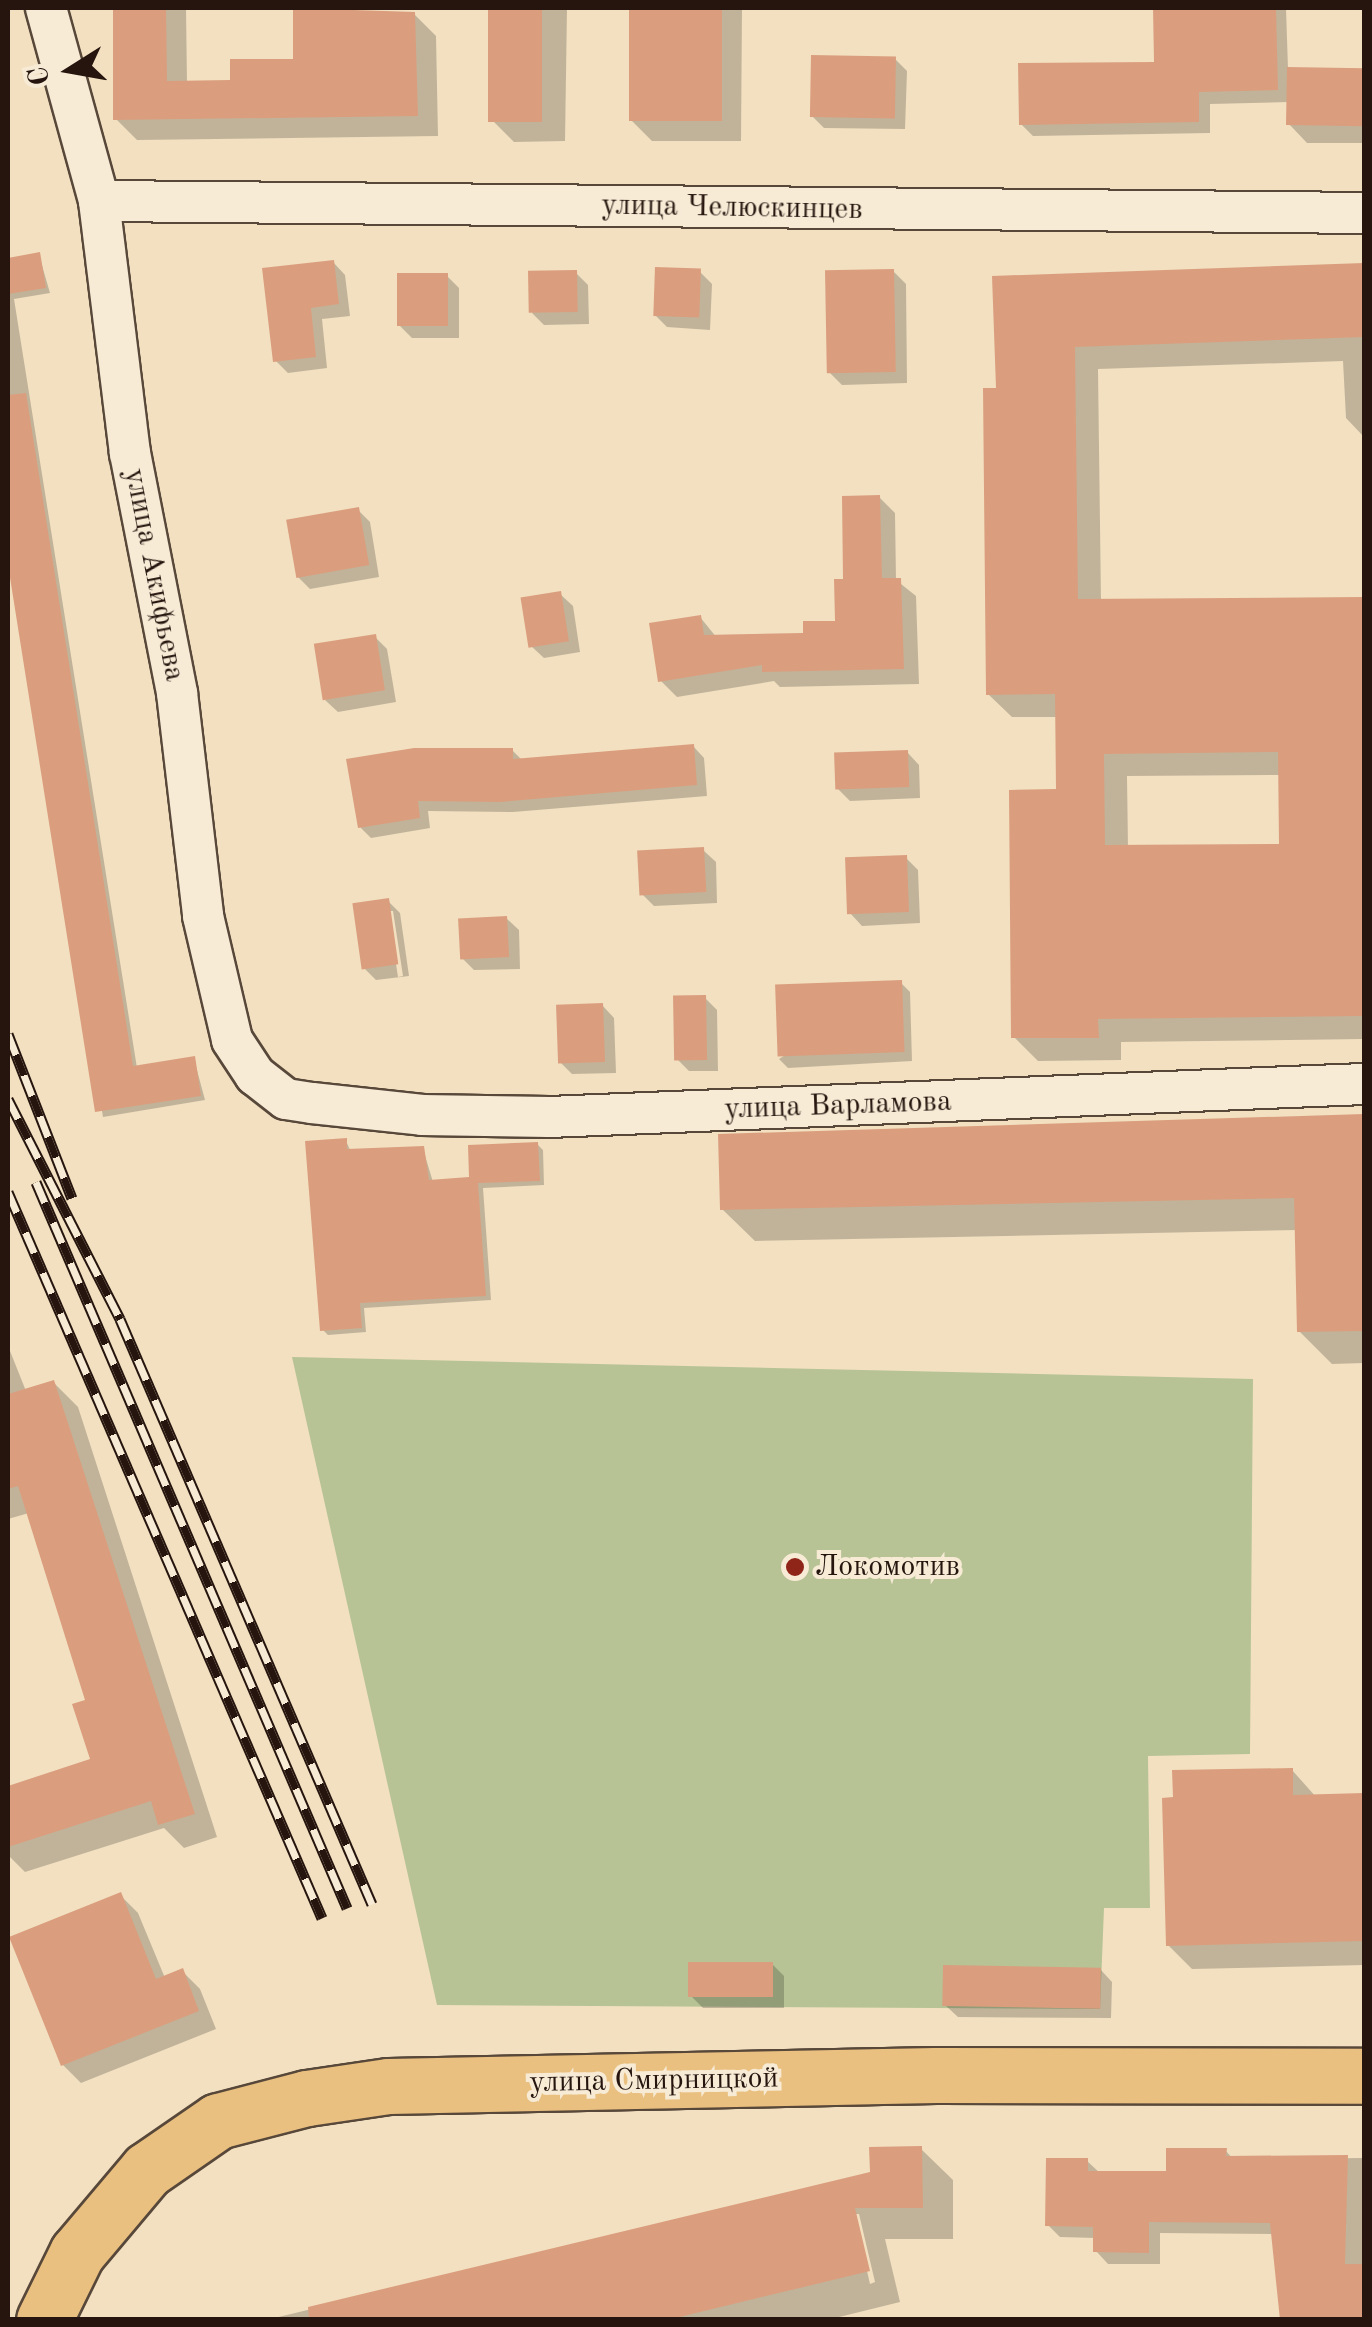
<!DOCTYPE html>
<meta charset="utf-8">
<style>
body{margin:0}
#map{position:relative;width:1372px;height:2327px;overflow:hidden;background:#f2e0c0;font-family:"Old Standard TT",serif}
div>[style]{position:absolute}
.green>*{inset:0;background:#b7c395}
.shadow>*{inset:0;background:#0003}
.building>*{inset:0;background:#da9e7e;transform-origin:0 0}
.roads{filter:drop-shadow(2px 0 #58483a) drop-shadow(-2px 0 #58483a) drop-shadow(0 2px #58483a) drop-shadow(0 -2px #58483a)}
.street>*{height:40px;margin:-20px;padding:0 20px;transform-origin:20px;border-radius:20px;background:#f7ebd6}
.primary>*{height:55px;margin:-27.5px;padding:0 27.5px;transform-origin:27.5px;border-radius:27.5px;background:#e9c080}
.rail>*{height:11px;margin-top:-5.5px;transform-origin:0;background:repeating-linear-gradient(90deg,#f7ebd6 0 22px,#25150e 0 44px);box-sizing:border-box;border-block:2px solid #25150e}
.dots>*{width:28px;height:28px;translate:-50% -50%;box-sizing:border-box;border:5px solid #f7ebd6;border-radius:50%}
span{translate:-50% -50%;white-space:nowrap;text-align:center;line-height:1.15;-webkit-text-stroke:8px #f7ebd6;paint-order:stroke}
.street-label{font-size:30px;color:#25150e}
.poi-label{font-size:30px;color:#25150e}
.left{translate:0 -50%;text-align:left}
.frame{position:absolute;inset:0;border:10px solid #25150e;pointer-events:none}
.north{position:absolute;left:20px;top:20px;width:100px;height:100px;-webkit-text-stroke:8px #f7ebd6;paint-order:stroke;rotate:259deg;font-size:28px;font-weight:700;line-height:40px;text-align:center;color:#25150e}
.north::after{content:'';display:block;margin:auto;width:35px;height:45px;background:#25150e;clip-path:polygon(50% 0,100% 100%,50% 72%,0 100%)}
</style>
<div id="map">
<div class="green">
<div style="clip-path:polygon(292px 1357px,1253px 1379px,1250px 1754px,1148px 1756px,1150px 1908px,1104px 1908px,1100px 2009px,437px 2005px)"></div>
</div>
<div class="shadow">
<div style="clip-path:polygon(115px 8px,186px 8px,187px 83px,233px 83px,296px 62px,295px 8px,414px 14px,436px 36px,438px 136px,137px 140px,116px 119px)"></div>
<div style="clip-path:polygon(490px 8px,567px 8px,565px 141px,514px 142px,493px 121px)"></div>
<div style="clip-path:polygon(631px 8px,742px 8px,741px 141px,652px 141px,631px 120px)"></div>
<div style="clip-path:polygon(1156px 8px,1286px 8px,1288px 69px,1364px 70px,1364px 143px,1307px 143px,1289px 124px,1289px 102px,1210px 104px,1210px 133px,1033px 136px,1021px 124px,1156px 64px)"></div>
<div style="clip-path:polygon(895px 59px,907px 71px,905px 129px,824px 128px,812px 116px)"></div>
<div style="clip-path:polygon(39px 255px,50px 293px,14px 299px,137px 1068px,194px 1059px,205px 1100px,103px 1117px,8px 549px,8px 260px)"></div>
<div style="clip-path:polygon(333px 262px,345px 275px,350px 316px,322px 319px,327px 368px,288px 373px,276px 361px)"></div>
<div style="clip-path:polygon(evenodd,1364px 265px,1364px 437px,1346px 418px,1343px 361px,1098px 369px,1101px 602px,1364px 599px,1364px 1039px,1121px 1042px,1121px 1060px,1038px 1061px,1014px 1037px,1058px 792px,1057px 717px,1012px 717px,988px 694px,998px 390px,995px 278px,1364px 265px,1280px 775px,1281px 846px,1128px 848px,1127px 776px,1280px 775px)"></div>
<div style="clip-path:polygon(893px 271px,906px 284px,907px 383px,842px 385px,829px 372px)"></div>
<div style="clip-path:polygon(700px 272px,712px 284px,710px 330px,667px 327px,655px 315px)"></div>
<div style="clip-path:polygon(576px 273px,588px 285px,589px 324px,544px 325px,532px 313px)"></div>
<div style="clip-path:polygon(447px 276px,459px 288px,459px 338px,412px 338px,400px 326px)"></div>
<div style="clip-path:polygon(879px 497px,895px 513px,896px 580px,916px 596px,919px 684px,780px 687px,774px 681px,677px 697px,661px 681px,700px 617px,717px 638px,806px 636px,837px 623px,846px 581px)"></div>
<div style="clip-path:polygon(358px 510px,370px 522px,379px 577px,310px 589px,298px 577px)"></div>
<div style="clip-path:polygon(560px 594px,573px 606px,580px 652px,544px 658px,531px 646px)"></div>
<div style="clip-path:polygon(375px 637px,387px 649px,396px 702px,338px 712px,325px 700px)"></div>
<div style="clip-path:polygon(693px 746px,704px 758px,707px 796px,513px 812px,428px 811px,430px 828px,371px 838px,360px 827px,512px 750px,523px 761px)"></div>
<div style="clip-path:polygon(907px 752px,919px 765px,920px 798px,850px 801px,838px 789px)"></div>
<div style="clip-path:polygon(703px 850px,716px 862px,717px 903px,654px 906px,641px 893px)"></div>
<div style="clip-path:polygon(906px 858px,918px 870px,920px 923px,862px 926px,850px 913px)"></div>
<div style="clip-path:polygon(evenodd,388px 901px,400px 913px,409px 976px,376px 980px,364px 968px,388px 901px,388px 911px,393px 911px,403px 976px,398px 977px,388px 911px)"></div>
<div style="clip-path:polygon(506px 918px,519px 930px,520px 969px,474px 970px,462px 958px)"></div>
<div style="clip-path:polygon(901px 983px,910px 992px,912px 1061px,788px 1068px,779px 1059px)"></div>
<div style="clip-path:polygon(705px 998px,717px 1010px,718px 1071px,689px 1071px,677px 1059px)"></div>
<div style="clip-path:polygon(602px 1005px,614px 1018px,616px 1073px,572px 1074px,560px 1062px)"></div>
<div style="clip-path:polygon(1364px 1117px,1364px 1363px,1332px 1364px,1299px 1331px,1297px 1230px,755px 1241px,722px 1209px,720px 1136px)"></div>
<div style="clip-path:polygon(346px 1141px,351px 1152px,423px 1149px,433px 1182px,472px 1179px,537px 1144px,543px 1150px,544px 1185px,483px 1188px,491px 1300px,364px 1308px,366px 1332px,328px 1335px,323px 1330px)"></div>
<div style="clip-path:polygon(8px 1346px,26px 1391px,54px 1383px,78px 1407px,217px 1837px,184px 1848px,164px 1828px,25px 1872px,8px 1855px,8px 1788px,93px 1761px,89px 1701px,29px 1513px,8px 1519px)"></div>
<div style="clip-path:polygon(1292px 1770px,1316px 1797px,1364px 1795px,1364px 1965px,1192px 1969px,1168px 1945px)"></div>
<div style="clip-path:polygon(120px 1895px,138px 1913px,165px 1978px,182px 1971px,200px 1989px,216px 2029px,81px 2083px,63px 2065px)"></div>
<div style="clip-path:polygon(772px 1964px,784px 1976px,784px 2008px,703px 2008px,691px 1996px)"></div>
<div style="clip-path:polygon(1100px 1969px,1112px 1982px,1111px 2018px,958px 2017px,945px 2005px)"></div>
<div style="clip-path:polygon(evenodd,921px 2149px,953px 2180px,953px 2239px,885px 2239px,900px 2302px,827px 2320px,266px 2320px,872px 2174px,921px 2149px,854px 2214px,859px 2214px,875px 2282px,870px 2284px,854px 2214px)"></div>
<div style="clip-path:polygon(1226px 2151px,1233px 2159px,1364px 2158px,1364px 2320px,1281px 2320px,1274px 2234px,1160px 2233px,1160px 2264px,1108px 2264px,1096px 2251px,1096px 2238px,1060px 2237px,1048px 2225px,1087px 2161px,1100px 2173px,1168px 2174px)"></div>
</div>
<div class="building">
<div style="clip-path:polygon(113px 8px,166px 8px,167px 81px,230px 80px,230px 59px,293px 59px,293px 8px,415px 12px,418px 116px,113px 120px)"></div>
<div style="left:488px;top:8px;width:54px;height:114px"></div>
<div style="left:629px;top:8px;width:93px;height:113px"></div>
<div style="clip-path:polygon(1153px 8px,1276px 8px,1278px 90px,1199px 92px,1199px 122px,1019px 125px,1018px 63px,1154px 62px)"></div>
<div style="left:811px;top:55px;width:85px;height:62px;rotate:1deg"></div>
<div style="left:1287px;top:67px;width:77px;height:58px;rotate:1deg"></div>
<div style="clip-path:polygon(40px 252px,46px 288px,8px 294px,8px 258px)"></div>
<div style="clip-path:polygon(334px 260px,339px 304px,311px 308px,316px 357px,273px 362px,262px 268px)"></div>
<div style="clip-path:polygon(evenodd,1364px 263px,1364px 337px,1075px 347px,1078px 599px,1364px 597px,1364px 1016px,1098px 1019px,1099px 1038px,1011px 1038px,1009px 790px,1056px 789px,1055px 694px,986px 695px,983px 388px,996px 388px,992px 276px,1364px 263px,1278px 752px,1279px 844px,1105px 845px,1104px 754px,1278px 752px)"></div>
<div style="left:655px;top:267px;width:46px;height:49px;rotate:2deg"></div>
<div style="left:894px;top:269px;width:103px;height:69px;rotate:89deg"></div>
<div style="left:577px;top:270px;width:42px;height:49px;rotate:89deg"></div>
<div style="left:448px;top:273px;width:53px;height:51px;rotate:90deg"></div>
<div style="clip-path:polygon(26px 393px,133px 1066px,195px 1056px,201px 1096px,95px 1112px,8px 565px,8px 395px)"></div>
<div style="clip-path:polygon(880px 495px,882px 578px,901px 578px,904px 669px,762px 672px,762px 665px,658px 682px,649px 623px,701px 615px,704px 635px,803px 633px,803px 621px,835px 621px,834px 579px,843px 579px,842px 496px)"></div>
<div style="left:359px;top:507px;width:59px;height:74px;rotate:80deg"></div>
<div style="left:561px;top:591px;width:51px;height:41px;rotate:81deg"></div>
<div style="left:376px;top:634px;width:57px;height:63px;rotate:81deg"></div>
<div style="clip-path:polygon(694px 744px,697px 785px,500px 802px,418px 801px,420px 818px,358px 828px,346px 759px,414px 748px,513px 748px,513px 759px)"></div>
<div style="left:908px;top:750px;width:37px;height:74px;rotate:88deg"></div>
<div style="left:704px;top:847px;width:45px;height:67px;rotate:87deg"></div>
<div style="left:907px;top:855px;width:57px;height:62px;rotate:88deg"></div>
<div style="left:389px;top:898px;width:67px;height:37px;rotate:82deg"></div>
<div style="left:507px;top:916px;width:41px;height:49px;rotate:87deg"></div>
<div style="left:902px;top:980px;width:72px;height:127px;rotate:88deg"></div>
<div style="left:706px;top:995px;width:65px;height:33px;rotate:89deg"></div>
<div style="left:603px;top:1003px;width:59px;height:47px;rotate:88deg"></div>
<div style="clip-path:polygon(1364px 1114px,1364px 1331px,1297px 1332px,1294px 1198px,720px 1210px,718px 1134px)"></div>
<div style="clip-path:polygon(347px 1138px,347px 1149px,424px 1146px,429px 1180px,469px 1177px,468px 1145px,538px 1142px,540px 1181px,478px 1183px,486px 1296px,360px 1303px,362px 1328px,320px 1331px,305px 1141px)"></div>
<div style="clip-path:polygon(54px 1380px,195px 1814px,158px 1825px,151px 1801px,8px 1847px,8px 1786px,90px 1759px,72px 1704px,85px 1700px,18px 1486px,8px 1489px,8px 1394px)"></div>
<div style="clip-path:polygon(1293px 1768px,1293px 1795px,1364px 1793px,1364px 1941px,1166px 1946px,1162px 1798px,1173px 1797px,1172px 1770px)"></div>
<div style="clip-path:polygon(121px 1892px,156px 1979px,183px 1968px,199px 2011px,61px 2066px,9px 1937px)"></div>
<div style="left:688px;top:1962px;width:85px;height:35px"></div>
<div style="left:943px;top:1965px;width:158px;height:41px;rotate:1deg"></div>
<div style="clip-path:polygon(922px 2146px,923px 2208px,855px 2208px,870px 2271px,667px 2320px,309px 2320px,308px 2307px,870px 2172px,869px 2147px)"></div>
<div style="clip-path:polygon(1166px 2148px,1227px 2148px,1226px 2156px,1348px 2155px,1345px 2264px,1362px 2264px,1364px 2320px,1280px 2320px,1270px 2223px,1149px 2222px,1149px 2253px,1093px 2252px,1093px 2227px,1045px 2226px,1046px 2158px,1088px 2158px,1088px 2171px,1166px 2171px)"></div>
</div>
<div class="roads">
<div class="street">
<div style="left:46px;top:8px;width:200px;rotate:74.6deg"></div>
<div style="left:99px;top:201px;width:254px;rotate:83deg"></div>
<div style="left:130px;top:453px;width:245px;rotate:78.9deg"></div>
<div style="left:177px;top:693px;width:225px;rotate:83.3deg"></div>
<div style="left:203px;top:916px;width:127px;rotate:76.8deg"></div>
<div style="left:232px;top:1040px;width:42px;rotate:56.7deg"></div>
<div style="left:255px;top:1075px;width:39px;rotate:38deg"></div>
<div style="left:286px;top:1099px;width:26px;rotate:9deg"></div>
<div style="left:312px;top:1103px;width:111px;rotate:6.2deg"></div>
<div style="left:422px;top:1115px;width:127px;rotate:0.9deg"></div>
<div style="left:549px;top:1117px;width:816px;rotate:-2.32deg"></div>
<div style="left:99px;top:201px;width:1265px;rotate:0.54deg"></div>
</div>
<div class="primary">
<div style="left:44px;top:2320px;width:75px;rotate:-63.8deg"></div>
<div style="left:77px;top:2253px;width:109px;rotate:-49.9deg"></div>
<div style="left:147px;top:2170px;width:86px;rotate:-34.6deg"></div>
<div style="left:218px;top:2121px;width:92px;rotate:-14.5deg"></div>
<div style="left:307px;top:2098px;width:82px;rotate:-8.4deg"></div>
<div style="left:388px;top:2086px;width:548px;rotate:-1.15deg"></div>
<div style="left:936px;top:2075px;width:428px;rotate:0.1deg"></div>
</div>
</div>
<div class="rail">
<div style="left:8px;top:1034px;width:176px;rotate:68.7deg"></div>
<div style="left:8px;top:1099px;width:247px;rotate:63deg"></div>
<div style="left:120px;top:1319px;width:637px;rotate:66.7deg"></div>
<div style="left:36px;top:1182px;width:790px;rotate:66.81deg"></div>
<div style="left:8px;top:1192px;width:791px;rotate:66.61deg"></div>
</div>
<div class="dots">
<div style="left:795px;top:1567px;background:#8f2418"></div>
</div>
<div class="street-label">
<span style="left:732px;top:208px;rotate:1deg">улица Челюскинцев</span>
<span style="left:154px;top:575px;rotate:79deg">улица Акифьева</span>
<span style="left:838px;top:1106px;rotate:-2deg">улица Варламова</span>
<span style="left:654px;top:2081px;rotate:-1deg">улица Смирницкой</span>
</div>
<div class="poi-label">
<span class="left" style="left:815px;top:1567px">Локомотив</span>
</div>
<div class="frame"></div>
<div class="north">С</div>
</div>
